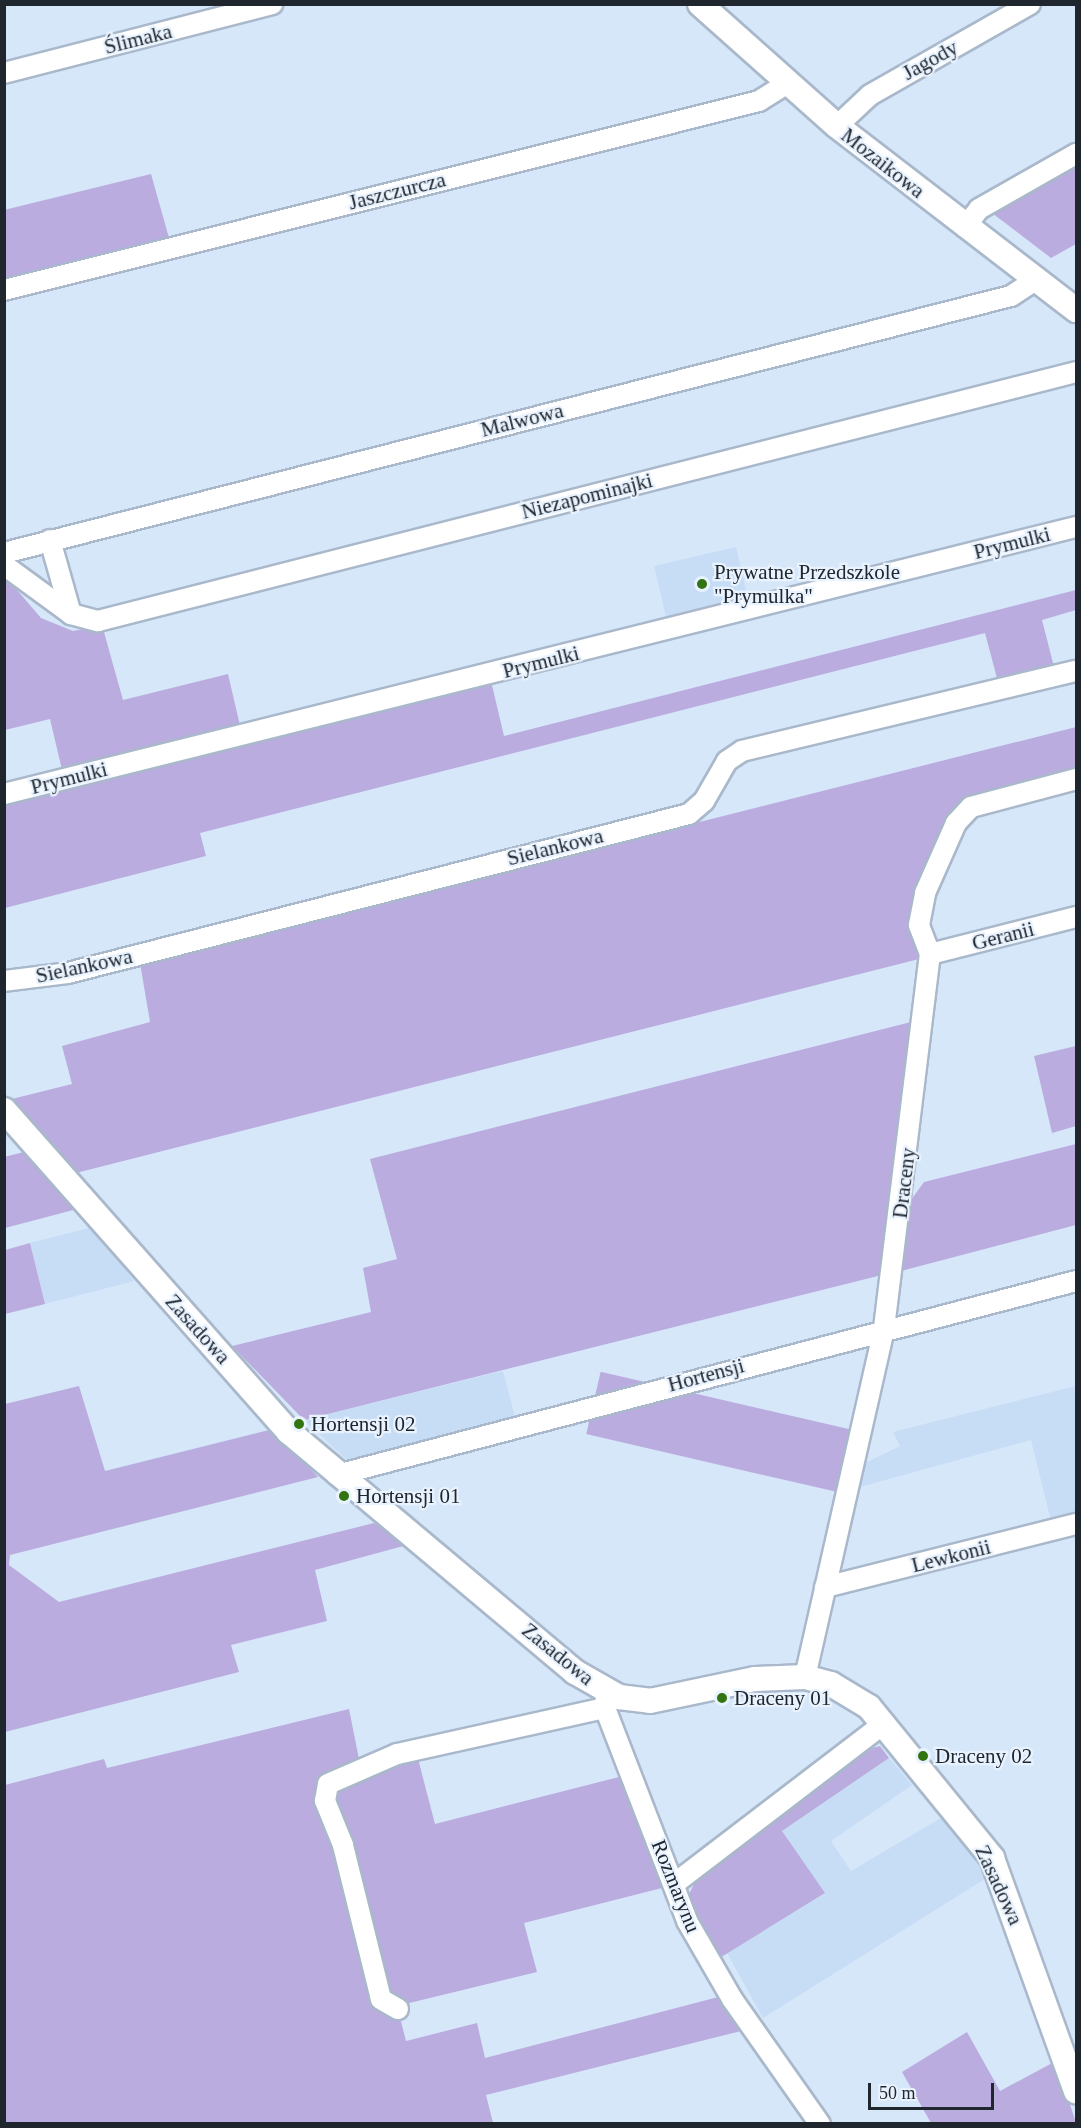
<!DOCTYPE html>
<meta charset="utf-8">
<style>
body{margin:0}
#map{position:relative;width:1081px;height:2128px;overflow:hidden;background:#d6e7fa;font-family:"Times New Roman",serif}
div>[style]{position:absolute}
.built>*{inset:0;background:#c7dcf5;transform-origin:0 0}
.green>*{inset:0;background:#baacde;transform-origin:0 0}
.roads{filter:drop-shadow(2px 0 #a9b8ca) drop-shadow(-2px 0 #a9b8ca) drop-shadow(0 2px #a9b8ca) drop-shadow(0 -2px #a9b8ca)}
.minor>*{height:20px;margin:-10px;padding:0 10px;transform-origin:10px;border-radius:10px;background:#fff}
.tertiary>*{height:24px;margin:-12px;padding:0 12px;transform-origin:12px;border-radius:12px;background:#fff}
.dots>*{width:16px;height:16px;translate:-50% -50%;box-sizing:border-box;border:3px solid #e9f3ff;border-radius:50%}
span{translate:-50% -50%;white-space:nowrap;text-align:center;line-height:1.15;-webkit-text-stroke:4.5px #e9f3ff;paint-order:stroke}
.street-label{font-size:21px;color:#20262d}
.poi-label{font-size:21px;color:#20262d}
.left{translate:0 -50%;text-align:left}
.frame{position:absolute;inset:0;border:6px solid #20262d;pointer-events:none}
.scale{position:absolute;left:868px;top:2083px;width:126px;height:27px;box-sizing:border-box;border:3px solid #20262d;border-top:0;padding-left:8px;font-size:18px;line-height:21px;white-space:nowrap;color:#20262d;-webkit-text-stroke:4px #e9f3ff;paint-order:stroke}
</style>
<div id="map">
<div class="built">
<div style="left:736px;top:547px;width:57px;height:84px;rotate:77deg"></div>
<div style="clip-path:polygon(93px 1227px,134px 1281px,45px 1304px,30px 1243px)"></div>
<div style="clip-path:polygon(503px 1371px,515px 1417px,348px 1461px,304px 1420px)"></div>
<div style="clip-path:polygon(1076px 1386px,1076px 1515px,1051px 1521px,1031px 1440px,856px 1488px,861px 1465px,900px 1446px,893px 1432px)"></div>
<div style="clip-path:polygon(889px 1758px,912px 1785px,831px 1841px,851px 1871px,946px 1815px,988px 1877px,763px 2018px,727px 1953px,824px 1894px,782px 1831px)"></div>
</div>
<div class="green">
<div style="clip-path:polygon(1076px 162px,1076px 244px,1051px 258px,992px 213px)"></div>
<div style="clip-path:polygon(151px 174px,169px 238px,5px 282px,4px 210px)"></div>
<div style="clip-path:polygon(5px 576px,41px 618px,73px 631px,102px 625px,123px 700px,228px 674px,241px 730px,63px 774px,50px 719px,5px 730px)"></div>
<div style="clip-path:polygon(1076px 590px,1076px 610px,1042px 620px,1054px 667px,998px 682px,985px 633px,200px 833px,206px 856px,5px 908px,4px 801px,491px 681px,504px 736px)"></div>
<div style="clip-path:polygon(1076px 727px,1076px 774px,969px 798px,920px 890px,909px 925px,923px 958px,76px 1173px,12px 1099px,72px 1084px,62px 1046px,150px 1022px,140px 963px)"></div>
<div style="clip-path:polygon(915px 1021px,886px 1274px,304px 1420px,232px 1346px,371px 1312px,363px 1268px,397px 1259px,370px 1159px)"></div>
<div style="clip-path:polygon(1076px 1046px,1076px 1126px,1052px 1133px,1034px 1056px)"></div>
<div style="clip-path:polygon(1076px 1144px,1076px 1225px,901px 1271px,911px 1200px,924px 1182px)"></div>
<div style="clip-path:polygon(24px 1152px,77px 1209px,5px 1228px,4px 1157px)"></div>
<div style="clip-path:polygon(30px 1243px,45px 1304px,5px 1314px,5px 1250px)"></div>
<div style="clip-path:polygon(79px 1386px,105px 1471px,273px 1429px,318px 1477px,10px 1555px,9px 1565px,59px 1602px,374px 1523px,407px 1545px,315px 1570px,327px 1621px,231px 1645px,239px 1672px,5px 1732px,5px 1404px)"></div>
<div style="left:853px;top:1430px;width:64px;height:259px;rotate:103deg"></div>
<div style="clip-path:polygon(349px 1709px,360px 1764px,416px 1751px,435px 1824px,619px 1777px,662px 1888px,524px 1923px,537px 1972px,397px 2006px,406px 2041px,477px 2023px,485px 2058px,722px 1996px,745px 2030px,486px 2095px,493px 2123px,5px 2124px,5px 1785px,104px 1759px,107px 1768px)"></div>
<div style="clip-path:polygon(880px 1746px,889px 1758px,782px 1831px,825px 1893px,718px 1959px,690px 1913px,690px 1892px,702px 1869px,864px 1750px)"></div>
<div style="clip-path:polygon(967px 2032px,1000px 2091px,1056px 2061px,1076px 2123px,931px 2123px,902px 2072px)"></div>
</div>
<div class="roads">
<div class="minor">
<div style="left:4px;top:73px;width:277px;rotate:-14.4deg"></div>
<div style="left:837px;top:126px;width:45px;rotate:-43.2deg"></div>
<div style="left:870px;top:95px;width:184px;rotate:-29.6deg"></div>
<div style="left:965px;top:227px;width:23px;rotate:-52deg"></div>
<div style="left:979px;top:209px;width:112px;rotate:-29.6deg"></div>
<div style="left:4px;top:290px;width:778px;rotate:-14.05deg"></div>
<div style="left:759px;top:101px;width:32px;rotate:-32deg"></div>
<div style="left:50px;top:540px;width:77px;rotate:74.2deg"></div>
<div style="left:4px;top:553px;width:1039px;rotate:-14.32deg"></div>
<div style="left:1011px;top:296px;width:30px;rotate:-33deg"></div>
<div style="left:4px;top:565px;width:83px;rotate:36.2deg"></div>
<div style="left:71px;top:614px;width:28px;rotate:15deg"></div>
<div style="left:98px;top:621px;width:1009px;rotate:-14.28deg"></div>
<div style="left:4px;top:794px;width:1105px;rotate:-13.99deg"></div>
<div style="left:930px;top:954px;width:151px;rotate:-14.2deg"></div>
<div style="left:4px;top:981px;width:64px;rotate:-7.1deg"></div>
<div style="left:68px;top:973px;width:641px;rotate:-14.36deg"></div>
<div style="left:689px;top:814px;width:20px;rotate:-41deg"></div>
<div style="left:704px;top:801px;width:46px;rotate:-60.1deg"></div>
<div style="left:727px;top:761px;width:18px;rotate:-34deg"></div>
<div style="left:742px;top:751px;width:343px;rotate:-13.5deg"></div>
<div style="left:337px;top:1475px;width:764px;rotate:-14.71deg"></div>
<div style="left:825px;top:1587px;width:259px;rotate:-14.1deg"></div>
<div style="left:805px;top:1677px;width:358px;rotate:-77.2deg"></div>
<div style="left:884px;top:1328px;width:377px;rotate:-83deg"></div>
<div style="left:930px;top:954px;width:31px;rotate:-111deg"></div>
<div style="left:919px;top:925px;width:33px;rotate:-79deg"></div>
<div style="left:925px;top:893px;width:77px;rotate:-66.1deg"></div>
<div style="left:956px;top:823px;width:22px;rotate:-47deg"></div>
<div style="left:971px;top:807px;width:109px;rotate:-14.9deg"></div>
<div style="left:606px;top:1696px;width:12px;rotate:95deg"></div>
<div style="left:605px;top:1708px;width:228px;rotate:68.9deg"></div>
<div style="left:687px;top:1921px;width:90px;rotate:60deg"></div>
<div style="left:732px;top:1999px;width:153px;rotate:54.9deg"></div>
<div style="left:674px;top:1884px;width:263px;rotate:-37.4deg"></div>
<div style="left:398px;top:2009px;width:20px;rotate:-150deg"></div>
<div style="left:381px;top:1999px;width:159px;rotate:-103.9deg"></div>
<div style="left:343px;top:1845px;width:48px;rotate:-112.2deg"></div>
<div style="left:325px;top:1801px;width:17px;rotate:-80deg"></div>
<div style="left:328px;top:1784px;width:75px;rotate:-23.5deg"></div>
<div style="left:397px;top:1754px;width:213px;rotate:-12.5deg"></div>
</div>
<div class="tertiary">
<div style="left:700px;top:4px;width:183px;rotate:41.7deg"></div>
<div style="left:837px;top:126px;width:302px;rotate:37.6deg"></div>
<div style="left:4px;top:1110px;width:430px;rotate:48.5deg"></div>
<div style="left:289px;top:1432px;width:373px;rotate:40deg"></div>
<div style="left:575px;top:1672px;width:51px;rotate:29.6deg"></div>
<div style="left:619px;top:1697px;width:31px;rotate:7deg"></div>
<div style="left:650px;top:1701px;width:107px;rotate:-11.8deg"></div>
<div style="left:755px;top:1679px;width:50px;rotate:-2.3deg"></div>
<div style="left:805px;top:1677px;width:27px;rotate:15deg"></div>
<div style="left:831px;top:1684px;width:44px;rotate:31.2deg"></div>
<div style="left:869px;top:1707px;width:195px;rotate:50.8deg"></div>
<div style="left:992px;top:1858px;width:248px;rotate:70.2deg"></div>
</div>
</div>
<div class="dots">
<div style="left:702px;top:584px;background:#327411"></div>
<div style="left:299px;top:1424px;background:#327411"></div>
<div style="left:344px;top:1496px;background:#327411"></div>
<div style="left:722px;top:1698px;background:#327411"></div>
<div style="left:923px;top:1756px;background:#327411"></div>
</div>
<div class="street-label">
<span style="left:138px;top:39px;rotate:-14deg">Ślimaka</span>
<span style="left:930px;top:60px;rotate:-29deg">Jagody</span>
<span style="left:883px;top:163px;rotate:38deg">Mozaikowa</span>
<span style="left:397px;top:191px;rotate:-14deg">Jaszczurcza</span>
<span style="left:522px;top:420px;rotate:-14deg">Malwowa</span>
<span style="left:587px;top:496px;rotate:-14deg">Niezapominajki</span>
<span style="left:1012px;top:543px;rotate:-14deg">Prymulki</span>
<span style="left:541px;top:662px;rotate:-14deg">Prymulki</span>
<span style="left:69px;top:778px;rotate:-14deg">Prymulki</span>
<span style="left:555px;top:847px;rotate:-14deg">Sielankowa</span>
<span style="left:1003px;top:936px;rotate:-14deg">Geranii</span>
<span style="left:84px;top:966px;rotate:-12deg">Sielankowa</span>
<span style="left:904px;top:1183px;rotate:-83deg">Draceny</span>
<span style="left:198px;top:1329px;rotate:48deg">Zasadowa</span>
<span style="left:706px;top:1375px;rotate:-15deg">Hortensji</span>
<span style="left:951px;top:1556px;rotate:-14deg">Lewkonii</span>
<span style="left:558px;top:1654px;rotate:39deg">Zasadowa</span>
<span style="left:999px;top:1885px;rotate:65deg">Zasadowa</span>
<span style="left:676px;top:1886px;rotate:68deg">Rozmarynu</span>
</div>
<div class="poi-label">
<span class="left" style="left:714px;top:584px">Prywatne Przedszkole<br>"Prymulka"</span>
<span class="left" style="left:311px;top:1424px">Hortensji 02</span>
<span class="left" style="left:356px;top:1496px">Hortensji 01</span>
<span class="left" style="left:734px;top:1698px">Draceny 01</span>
<span class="left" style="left:935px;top:1756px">Draceny 02</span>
</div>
<div class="frame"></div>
<div class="scale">50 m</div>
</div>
